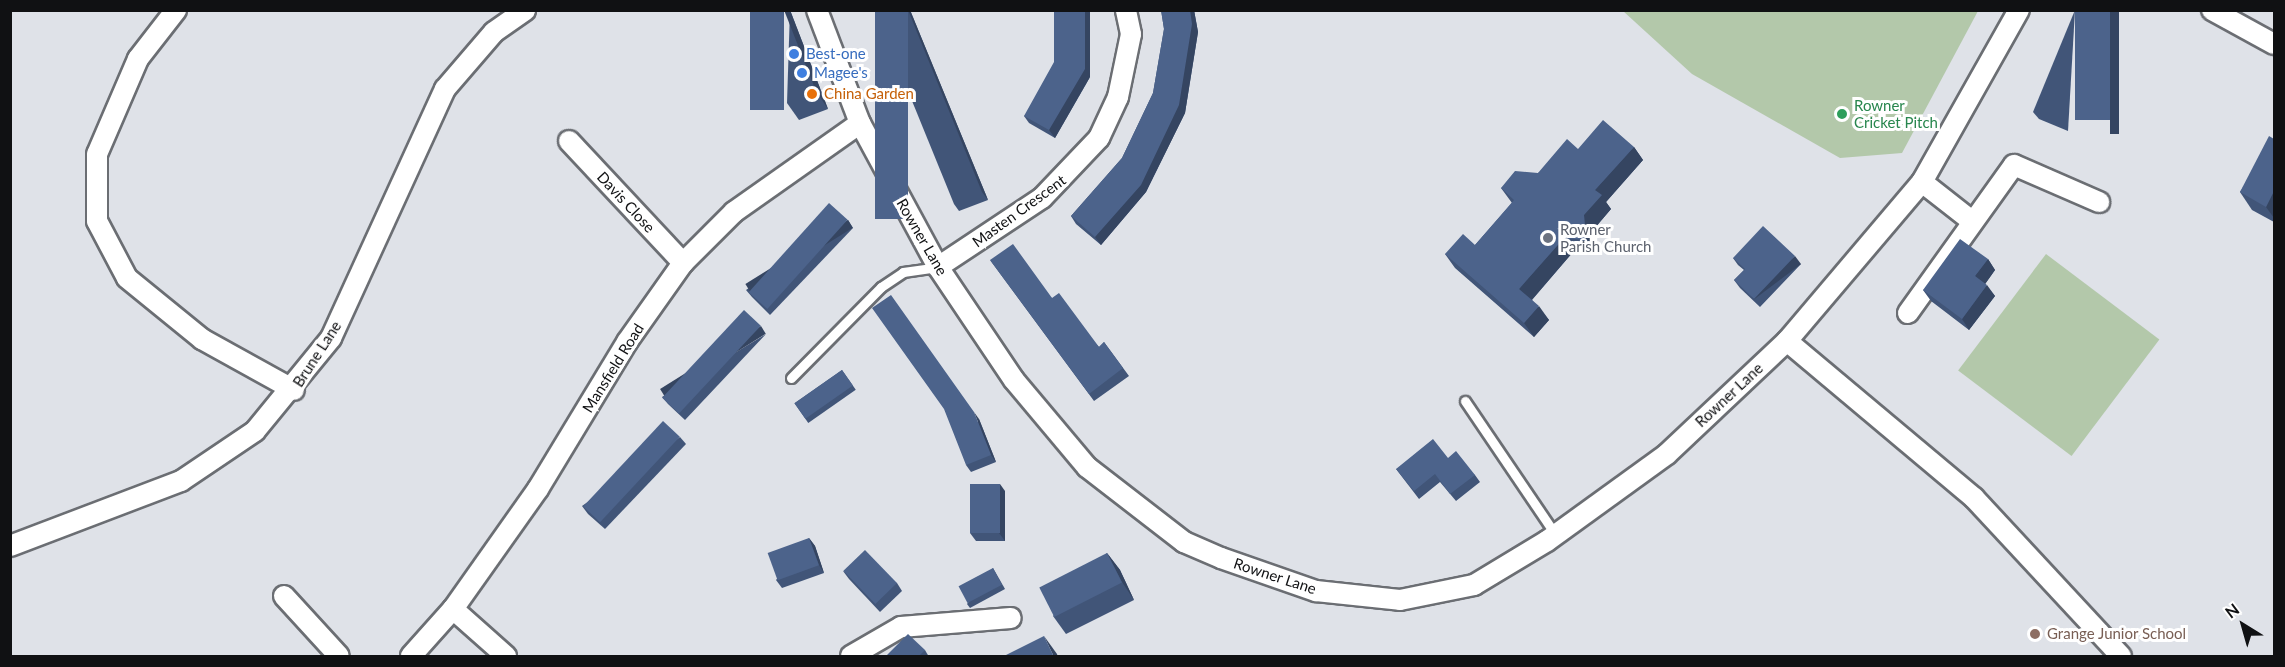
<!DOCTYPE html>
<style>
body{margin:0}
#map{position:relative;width:2285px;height:667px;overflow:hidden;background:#dfe2e8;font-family:Lato,sans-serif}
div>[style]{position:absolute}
.green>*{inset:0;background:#b3c8aa;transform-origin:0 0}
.roads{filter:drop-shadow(2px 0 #6b6e73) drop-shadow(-2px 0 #6b6e73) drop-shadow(0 2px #6b6e73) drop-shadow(0 -2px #6b6e73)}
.service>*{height:9px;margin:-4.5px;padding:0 4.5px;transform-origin:4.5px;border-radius:4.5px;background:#fff}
.minor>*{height:20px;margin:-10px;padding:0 10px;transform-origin:10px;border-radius:10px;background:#fff}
.wall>*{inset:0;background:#415578;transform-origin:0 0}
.shaded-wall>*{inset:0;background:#354561;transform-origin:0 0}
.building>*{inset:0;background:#4c638b;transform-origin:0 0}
.dots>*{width:16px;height:16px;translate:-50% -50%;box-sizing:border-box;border:3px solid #fff;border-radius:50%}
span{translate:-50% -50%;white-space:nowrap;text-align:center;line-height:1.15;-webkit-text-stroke:6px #fff;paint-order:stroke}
.shop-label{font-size:15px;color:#366cbe}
.left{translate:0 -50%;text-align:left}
.food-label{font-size:15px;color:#c56008}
.leisure-label{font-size:15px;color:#27864d}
.street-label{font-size:15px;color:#101113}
.worship-label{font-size:15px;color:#5b616d}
.education-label{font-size:15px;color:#785e54}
.frame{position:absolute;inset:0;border:12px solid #101113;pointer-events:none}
.north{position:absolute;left:2213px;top:595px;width:60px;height:60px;-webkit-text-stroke:4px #fff;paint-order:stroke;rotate:323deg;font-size:16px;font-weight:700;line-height:24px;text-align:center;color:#101113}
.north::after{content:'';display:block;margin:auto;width:21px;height:27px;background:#101113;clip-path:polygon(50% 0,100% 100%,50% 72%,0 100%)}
</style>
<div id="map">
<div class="green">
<div style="clip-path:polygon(1623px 11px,1978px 11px,1902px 153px,1840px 158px,1692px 74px)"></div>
<div style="left:2046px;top:254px;width:142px;height:146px;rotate:37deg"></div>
</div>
<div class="roads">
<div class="service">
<div style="left:791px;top:378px;width:128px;rotate:-45.3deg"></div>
<div style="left:881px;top:287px;width:27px;rotate:-34deg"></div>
<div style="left:903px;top:272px;width:35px;rotate:-8deg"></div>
<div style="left:1465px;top:401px;width:161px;rotate:55.9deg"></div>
</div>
<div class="minor">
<div style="left:176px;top:10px;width:62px;rotate:127.8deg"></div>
<div style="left:138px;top:59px;width:103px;rotate:113.3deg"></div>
<div style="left:97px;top:154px;width:67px;rotate:90deg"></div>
<div style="left:97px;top:221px;width:64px;rotate:62.2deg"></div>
<div style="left:127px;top:278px;width:97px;rotate:39.1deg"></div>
<div style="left:202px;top:339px;width:105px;rotate:29deg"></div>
<div style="left:817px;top:10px;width:121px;rotate:69.2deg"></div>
<div style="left:860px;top:123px;width:164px;rotate:61.6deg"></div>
<div style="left:938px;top:267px;width:136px;rotate:56.1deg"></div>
<div style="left:1014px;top:380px;width:114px;rotate:50deg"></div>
<div style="left:1087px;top:467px;width:123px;rotate:37.7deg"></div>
<div style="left:1184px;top:542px;width:40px;rotate:23.4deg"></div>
<div style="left:1221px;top:558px;width:101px;rotate:19.2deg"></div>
<div style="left:1316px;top:591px;width:84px;rotate:6.1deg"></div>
<div style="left:1400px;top:600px;width:76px;rotate:-11.5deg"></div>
<div style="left:1474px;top:585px;width:85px;rotate:-31.1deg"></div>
<div style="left:1547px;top:541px;width:148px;rotate:-35.9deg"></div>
<div style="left:1667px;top:454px;width:165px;rotate:-43.3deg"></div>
<div style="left:1787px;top:341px;width:209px;rotate:-49.7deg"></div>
<div style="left:1922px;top:182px;width:197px;rotate:-60.6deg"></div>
<div style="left:2212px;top:10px;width:71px;rotate:28.7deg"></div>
<div style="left:569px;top:141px;width:167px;rotate:46.9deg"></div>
<div style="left:1922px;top:182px;width:63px;rotate:38deg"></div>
<div style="left:938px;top:267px;width:125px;rotate:-33.6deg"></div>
<div style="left:1042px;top:198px;width:83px;rotate:-46.5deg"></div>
<div style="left:1099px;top:138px;width:45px;rotate:-65.1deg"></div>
<div style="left:1118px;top:97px;width:64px;rotate:-78.3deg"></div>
<div style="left:1131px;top:34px;width:25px;rotate:-102deg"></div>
<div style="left:1908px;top:313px;width:182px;rotate:-54.4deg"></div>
<div style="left:2014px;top:165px;width:93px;rotate:23.5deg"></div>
<div style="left:1787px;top:341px;width:244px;rotate:40deg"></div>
<div style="left:1974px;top:498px;width:216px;rotate:47.1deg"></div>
<div style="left:10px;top:546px;width:183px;rotate:-20.8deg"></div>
<div style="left:181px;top:481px;width:89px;rotate:-34deg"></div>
<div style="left:255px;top:431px;width:120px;rotate:-50.7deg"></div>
<div style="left:331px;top:338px;width:274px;rotate:-65.4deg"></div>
<div style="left:445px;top:89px;width:75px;rotate:-49.3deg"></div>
<div style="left:494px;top:32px;width:38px;rotate:-35deg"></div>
<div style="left:284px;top:596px;width:81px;rotate:47.5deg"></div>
<div style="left:453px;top:609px;width:71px;rotate:41.6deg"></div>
<div style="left:411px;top:656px;width:63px;rotate:-48.2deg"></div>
<div style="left:453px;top:609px;width:147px;rotate:-54.7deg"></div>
<div style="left:538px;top:489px;width:172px;rotate:-58.8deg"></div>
<div style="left:627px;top:342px;width:97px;rotate:-54.7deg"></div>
<div style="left:683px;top:263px;width:72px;rotate:-45deg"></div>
<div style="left:734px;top:212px;width:154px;rotate:-35.2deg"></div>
<div style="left:851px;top:656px;width:58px;rotate:-30.1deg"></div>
<div style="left:901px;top:627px;width:110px;rotate:-4.7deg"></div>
</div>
</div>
<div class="wall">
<div style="clip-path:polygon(790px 10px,828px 109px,799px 120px,787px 103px)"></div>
<div style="clip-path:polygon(875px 10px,910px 10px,988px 200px,959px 211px,954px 204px)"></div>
<div style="clip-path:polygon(1161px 10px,1194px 10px,1198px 32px,1185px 113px,1146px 192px,1101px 245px,1076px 224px,1071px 216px,1122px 158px,1153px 93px,1164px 29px)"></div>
<div style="clip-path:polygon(2075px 10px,2068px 131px,2039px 119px,2033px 112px)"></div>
<div style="clip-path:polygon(1090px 77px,1055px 138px,1029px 123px,1024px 116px)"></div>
<div style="clip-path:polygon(2274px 139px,2274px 222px,2252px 210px,2240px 192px)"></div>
<div style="clip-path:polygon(1634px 147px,1643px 160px,1606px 202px,1611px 209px,1594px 229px,1596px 253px,1573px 252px,1532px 300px,1549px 320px,1534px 337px,1455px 268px,1445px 254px,1475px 245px,1512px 203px,1501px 188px,1538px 173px,1578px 149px)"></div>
<div style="clip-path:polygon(848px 220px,853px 228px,770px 315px,752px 297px,746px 290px)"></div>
<div style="clip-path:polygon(1733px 258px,1801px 264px,1760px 307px,1740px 288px,1734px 280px,1744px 270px,1738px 265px)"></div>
<div style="clip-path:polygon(1988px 259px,1995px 270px,1985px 284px,1995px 296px,1969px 330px,1931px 301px,1923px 290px)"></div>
<div style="clip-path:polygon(990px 260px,1052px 298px,1099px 347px,1104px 342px,1129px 376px,1094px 401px)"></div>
<div style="clip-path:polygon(766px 334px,685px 420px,668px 404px,662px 397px)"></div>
<div style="left:842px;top:370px;width:24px;height:58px;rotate:55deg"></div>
<div style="clip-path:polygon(979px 419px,996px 462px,971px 472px,966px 465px)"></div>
<div style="clip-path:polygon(680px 437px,686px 444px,605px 529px,588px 514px,582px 506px)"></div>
<div style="clip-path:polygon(1448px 458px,1475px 475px,1480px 482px,1456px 501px,1440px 482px,1419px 499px,1396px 469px)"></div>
<div style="clip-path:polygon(1005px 491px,1005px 541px,976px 541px,970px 533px)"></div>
<div style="clip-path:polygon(809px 538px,815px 546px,824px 573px,782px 588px,776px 580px)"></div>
<div style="clip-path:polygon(1107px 553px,1120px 570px,1134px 600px,1066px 634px,1053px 616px)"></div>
<div style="clip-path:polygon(993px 568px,1005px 589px,970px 608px,967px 604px)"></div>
<div style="clip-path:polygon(843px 571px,897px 583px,902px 591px,880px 612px,849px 579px)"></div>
<div style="clip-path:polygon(925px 650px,929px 657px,885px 657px)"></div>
</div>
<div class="shaded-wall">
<div style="clip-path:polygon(784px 10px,790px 10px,828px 109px,816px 91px)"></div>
<div style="clip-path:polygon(908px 10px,910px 10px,988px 200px,982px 192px)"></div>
<div style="clip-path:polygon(1085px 10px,1090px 10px,1090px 77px,1055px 138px,1049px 130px)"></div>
<div style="clip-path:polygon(1190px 10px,1194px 10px,1198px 32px,1185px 113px,1146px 192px,1101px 245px,1095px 237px)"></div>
<div style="left:2110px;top:10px;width:9px;height:124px"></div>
<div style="clip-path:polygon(1634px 147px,1643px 160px,1606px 202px,1611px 209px,1594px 229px,1596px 253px,1586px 240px,1584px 215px,1595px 190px)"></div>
<div style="clip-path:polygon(2274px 191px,2274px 218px,2266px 207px)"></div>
<div style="left:848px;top:220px;width:9px;height:121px;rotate:58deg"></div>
<div style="clip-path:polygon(1564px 238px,1573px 252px,1529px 303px,1519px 289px)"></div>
<div style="left:1795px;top:256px;width:10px;height:59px;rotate:53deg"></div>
<div style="clip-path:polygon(1988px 259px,1995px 270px,1983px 287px,1975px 276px)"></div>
<div style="clip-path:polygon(1987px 285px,1995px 296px,1969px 330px,1962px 319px)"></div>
<div style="clip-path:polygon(1539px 306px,1549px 320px,1534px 337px,1524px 323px)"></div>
<div style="left:761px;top:326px;width:9px;height:119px;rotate:58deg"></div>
<div style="clip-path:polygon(974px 412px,979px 419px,996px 462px,991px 455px)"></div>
<div style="clip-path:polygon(1000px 484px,1005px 491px,1005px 541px,999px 533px)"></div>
<div style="clip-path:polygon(809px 538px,815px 546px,824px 573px,819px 565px)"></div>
<div style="clip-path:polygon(1107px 553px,1120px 570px,1134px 600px,1122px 582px)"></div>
<div style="clip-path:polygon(1044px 636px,1057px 654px,1058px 657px,1054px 657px)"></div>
</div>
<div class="building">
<div style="left:750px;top:10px;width:34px;height:100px"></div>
<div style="left:875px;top:10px;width:33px;height:209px"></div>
<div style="clip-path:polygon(1054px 10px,1085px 10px,1085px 69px,1049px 130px,1024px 116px,1054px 62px)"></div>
<div style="clip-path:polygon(1161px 10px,1190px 10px,1192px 24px,1179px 105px,1141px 185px,1095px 237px,1071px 216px,1122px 158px,1153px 93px,1164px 29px)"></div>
<div style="left:2075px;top:10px;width:35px;height:110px"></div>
<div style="clip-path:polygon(1603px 120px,1634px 147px,1595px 190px,1602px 195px,1584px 215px,1586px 240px,1564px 238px,1519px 289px,1539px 306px,1524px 323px,1445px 254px,1463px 234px,1475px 245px,1514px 200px,1501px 188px,1515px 171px,1538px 173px,1567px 139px,1578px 149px)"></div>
<div style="clip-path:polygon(2269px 136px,2274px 139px,2274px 191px,2266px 207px,2240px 192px)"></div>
<div style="left:829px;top:203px;width:25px;height:120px;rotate:42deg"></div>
<div style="clip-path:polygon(1763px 226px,1795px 256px,1754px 299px,1734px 280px,1745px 269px,1733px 258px)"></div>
<div style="clip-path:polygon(1960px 239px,1988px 259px,1975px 276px,1987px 285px,1962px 319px,1923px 290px)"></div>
<div style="clip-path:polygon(1013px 244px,1052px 298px,1059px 293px,1099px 347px,1104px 342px,1123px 368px,1089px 394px,990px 260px)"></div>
<div style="clip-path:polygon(891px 295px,974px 412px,991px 455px,966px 465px,944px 409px,872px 308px)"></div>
<div style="left:744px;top:310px;width:23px;height:120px;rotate:43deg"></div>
<div style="left:842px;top:370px;width:19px;height:58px;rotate:55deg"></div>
<div style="left:663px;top:421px;width:23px;height:117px;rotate:43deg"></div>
<div style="clip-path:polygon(1433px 439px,1448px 458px,1456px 451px,1475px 475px,1450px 494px,1435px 474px,1414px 491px,1396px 469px)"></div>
<div style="left:970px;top:484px;width:30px;height:49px"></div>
<div style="left:809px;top:538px;width:29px;height:44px;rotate:70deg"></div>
<div style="left:865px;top:550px;width:46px;height:30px;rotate:46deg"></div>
<div style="left:1107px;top:553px;width:33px;height:76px;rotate:63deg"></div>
<div style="left:993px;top:568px;width:19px;height:39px;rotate:62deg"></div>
<div style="clip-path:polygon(908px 634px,925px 650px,918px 657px,885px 657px)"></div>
<div style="clip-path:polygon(1044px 636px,1054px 657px,1002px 657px)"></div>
</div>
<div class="dots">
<div style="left:794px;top:54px;background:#3f7fe0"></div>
<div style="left:802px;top:73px;background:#3f7fe0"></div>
<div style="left:812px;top:94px;background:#e8710a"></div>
<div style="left:1842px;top:114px;background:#2e9e5b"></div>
<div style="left:1548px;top:238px;background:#6b7280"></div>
<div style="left:2035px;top:634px;background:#8d6e63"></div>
</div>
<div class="shop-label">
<span class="left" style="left:806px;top:54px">Best-one</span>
<span class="left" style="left:814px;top:73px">Magee's</span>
</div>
<div class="food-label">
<span class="left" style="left:824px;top:94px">China Garden</span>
</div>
<div class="leisure-label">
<span class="left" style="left:1854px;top:114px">Rowner<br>Cricket Pitch</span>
</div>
<div class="street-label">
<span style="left:626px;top:202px;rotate:47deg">Davis Close</span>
<span style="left:1019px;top:211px;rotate:-36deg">Masten Crescent</span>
<span style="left:922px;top:237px;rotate:60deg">Rowner Lane</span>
<span style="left:317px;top:354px;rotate:-57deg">Brune Lane</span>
<span style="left:613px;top:368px;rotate:-58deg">Mansfield Road</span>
<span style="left:1729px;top:395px;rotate:-43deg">Rowner Lane</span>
<span style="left:1275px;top:576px;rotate:18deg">Rowner Lane</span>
</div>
<div class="worship-label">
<span class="left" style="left:1560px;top:238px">Rowner<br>Parish Church</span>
</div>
<div class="education-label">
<span class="left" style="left:2047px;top:634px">Grange Junior School</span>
</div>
<div class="frame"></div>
<div class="north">N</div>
</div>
